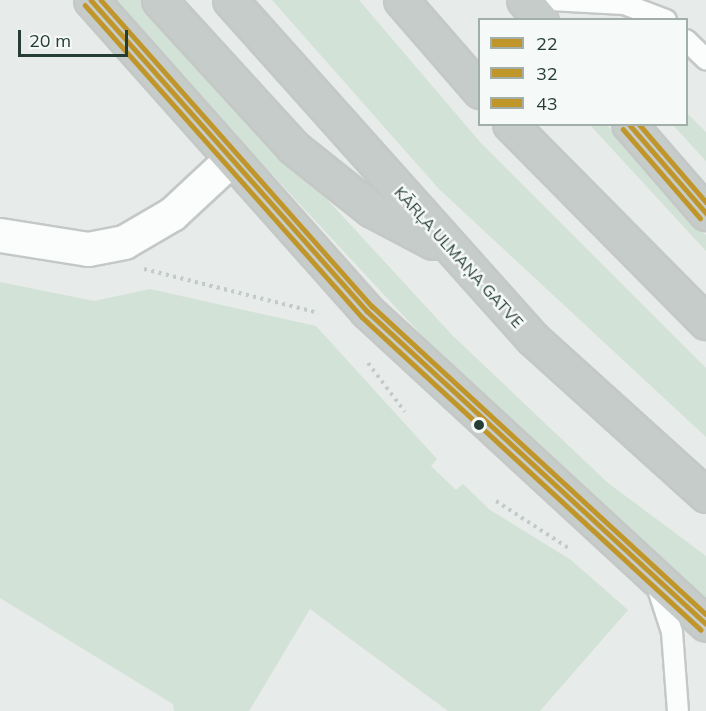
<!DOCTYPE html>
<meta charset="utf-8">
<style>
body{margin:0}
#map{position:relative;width:706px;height:711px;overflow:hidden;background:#e7ebe9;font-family:Mulish,sans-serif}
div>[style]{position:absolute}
.green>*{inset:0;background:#d2e2d6}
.path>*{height:4px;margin-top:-2px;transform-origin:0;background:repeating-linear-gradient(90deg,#c3cac7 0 3px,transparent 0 7.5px)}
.roads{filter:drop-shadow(2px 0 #c4c8c6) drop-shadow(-2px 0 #c4c8c6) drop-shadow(0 2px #c4c8c6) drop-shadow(0 -2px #c4c8c6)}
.service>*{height:20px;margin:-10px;padding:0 10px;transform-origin:10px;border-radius:10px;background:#fbfcfc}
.minor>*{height:33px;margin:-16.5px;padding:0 16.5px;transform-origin:16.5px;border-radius:16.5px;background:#fbfcfc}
.trunk>*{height:33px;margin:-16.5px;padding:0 16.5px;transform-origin:16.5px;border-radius:16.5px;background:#c6ccca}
.bus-1>*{height:4.5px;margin:-2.25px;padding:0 2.25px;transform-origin:2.25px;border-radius:2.25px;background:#c0962b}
.bus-2>*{height:4.5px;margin:-2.25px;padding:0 2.25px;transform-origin:2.25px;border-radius:2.25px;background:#c0962b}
.bus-3>*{height:4.5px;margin:-2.25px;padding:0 2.25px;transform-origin:2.25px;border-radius:2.25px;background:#c0962b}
.dots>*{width:16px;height:16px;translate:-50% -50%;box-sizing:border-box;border:3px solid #f5f9f7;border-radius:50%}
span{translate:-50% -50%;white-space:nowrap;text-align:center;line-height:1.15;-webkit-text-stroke:5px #f5f9f7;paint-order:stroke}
.street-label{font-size:16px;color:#263d36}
.legend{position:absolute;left:478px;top:18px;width:210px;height:108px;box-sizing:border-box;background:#f5f9f7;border:2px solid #a2aeaa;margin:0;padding:8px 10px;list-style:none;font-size:18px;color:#263d36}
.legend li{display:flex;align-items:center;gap:12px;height:30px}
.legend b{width:30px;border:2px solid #a2aeaa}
.scale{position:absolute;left:18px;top:30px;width:110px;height:27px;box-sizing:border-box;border:3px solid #263d36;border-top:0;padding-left:8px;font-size:18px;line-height:21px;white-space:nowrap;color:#263d36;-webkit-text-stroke:4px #f5f9f7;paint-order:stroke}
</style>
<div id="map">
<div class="green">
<div style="clip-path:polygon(110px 0,143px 0,151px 8px,452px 335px,608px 483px,706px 556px,706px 601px,454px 370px)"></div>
<div style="clip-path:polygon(272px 0,359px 0,480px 142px,706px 368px,706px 437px,439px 189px)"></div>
<div style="clip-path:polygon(687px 113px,706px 132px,706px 161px,673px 125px,686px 124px)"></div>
<div style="clip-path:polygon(590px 125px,607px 125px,706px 235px,706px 251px)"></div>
<div style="clip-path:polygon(0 282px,94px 301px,150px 289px,316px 326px,437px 459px,431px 466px,456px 490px,463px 484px,490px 510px,571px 560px,628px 610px,540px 711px,448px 711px,310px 609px,249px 711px,174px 711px,173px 704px,0 598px)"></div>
</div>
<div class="path">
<div style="left:144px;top:269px;width:180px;rotate:14.1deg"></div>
<div style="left:368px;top:363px;width:61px;rotate:52.9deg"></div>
<div style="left:496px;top:501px;width:88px;rotate:33deg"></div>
</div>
<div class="roads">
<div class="service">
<div style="left:550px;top:0;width:74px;rotate:3.1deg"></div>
<div style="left:624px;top:4px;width:45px;rotate:20.9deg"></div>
<div style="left:686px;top:40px;width:28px;rotate:44deg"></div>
<div style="left:656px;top:583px;width:52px;rotate:71.9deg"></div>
<div style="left:672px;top:632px;width:79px;rotate:85.7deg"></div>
</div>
<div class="minor">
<div style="left:0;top:235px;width:89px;rotate:9deg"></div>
<div style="left:88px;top:249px;width:37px;rotate:-11deg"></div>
<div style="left:124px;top:242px;width:56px;rotate:-30.3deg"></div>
<div style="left:172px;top:214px;width:78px;rotate:-42.9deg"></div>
</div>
<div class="trunk">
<div style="left:91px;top:0;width:416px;rotate:48.4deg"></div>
<div style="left:367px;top:311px;width:461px;rotate:42.7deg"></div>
<div style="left:159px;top:0;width:199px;rotate:47.6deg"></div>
<div style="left:293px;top:147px;width:101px;rotate:38.6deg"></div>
<div style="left:372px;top:210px;width:69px;rotate:27.7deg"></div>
<div style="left:230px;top:0;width:453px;rotate:48.2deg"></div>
<div style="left:532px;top:338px;width:234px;rotate:42.1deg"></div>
<div style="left:401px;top:0;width:121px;rotate:49deg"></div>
<div style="left:524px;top:0;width:26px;rotate:50deg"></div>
<div style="left:510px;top:124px;width:279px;rotate:45.3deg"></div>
<div style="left:629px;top:124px;width:118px;rotate:49.1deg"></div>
</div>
</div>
<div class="bus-1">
<div style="left:91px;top:0;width:416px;rotate:48.4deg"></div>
<div style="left:367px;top:311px;width:461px;rotate:42.7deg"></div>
<div style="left:629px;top:124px;width:118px;rotate:49.1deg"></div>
</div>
<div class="bus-2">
<div style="left:85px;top:5px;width:417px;rotate:48.4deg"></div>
<div style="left:362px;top:317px;width:461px;rotate:42.7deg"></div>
<div style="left:623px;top:129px;width:118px;rotate:49.1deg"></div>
</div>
<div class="bus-3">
<div style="left:101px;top:0;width:409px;rotate:48.5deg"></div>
<div style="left:372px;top:306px;width:454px;rotate:42.7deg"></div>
<div style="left:639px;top:124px;width:103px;rotate:49.3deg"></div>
</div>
<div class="dots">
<div style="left:479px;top:425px;background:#263d36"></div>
</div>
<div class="street-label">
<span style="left:459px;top:257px;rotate:48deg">KĀRĻA ULMAŅA GATVE</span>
</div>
<ul class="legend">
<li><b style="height:8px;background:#c0962b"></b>22</li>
<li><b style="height:8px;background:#c0962b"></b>32</li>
<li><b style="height:8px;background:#c0962b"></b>43</li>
</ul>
<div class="scale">20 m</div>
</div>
